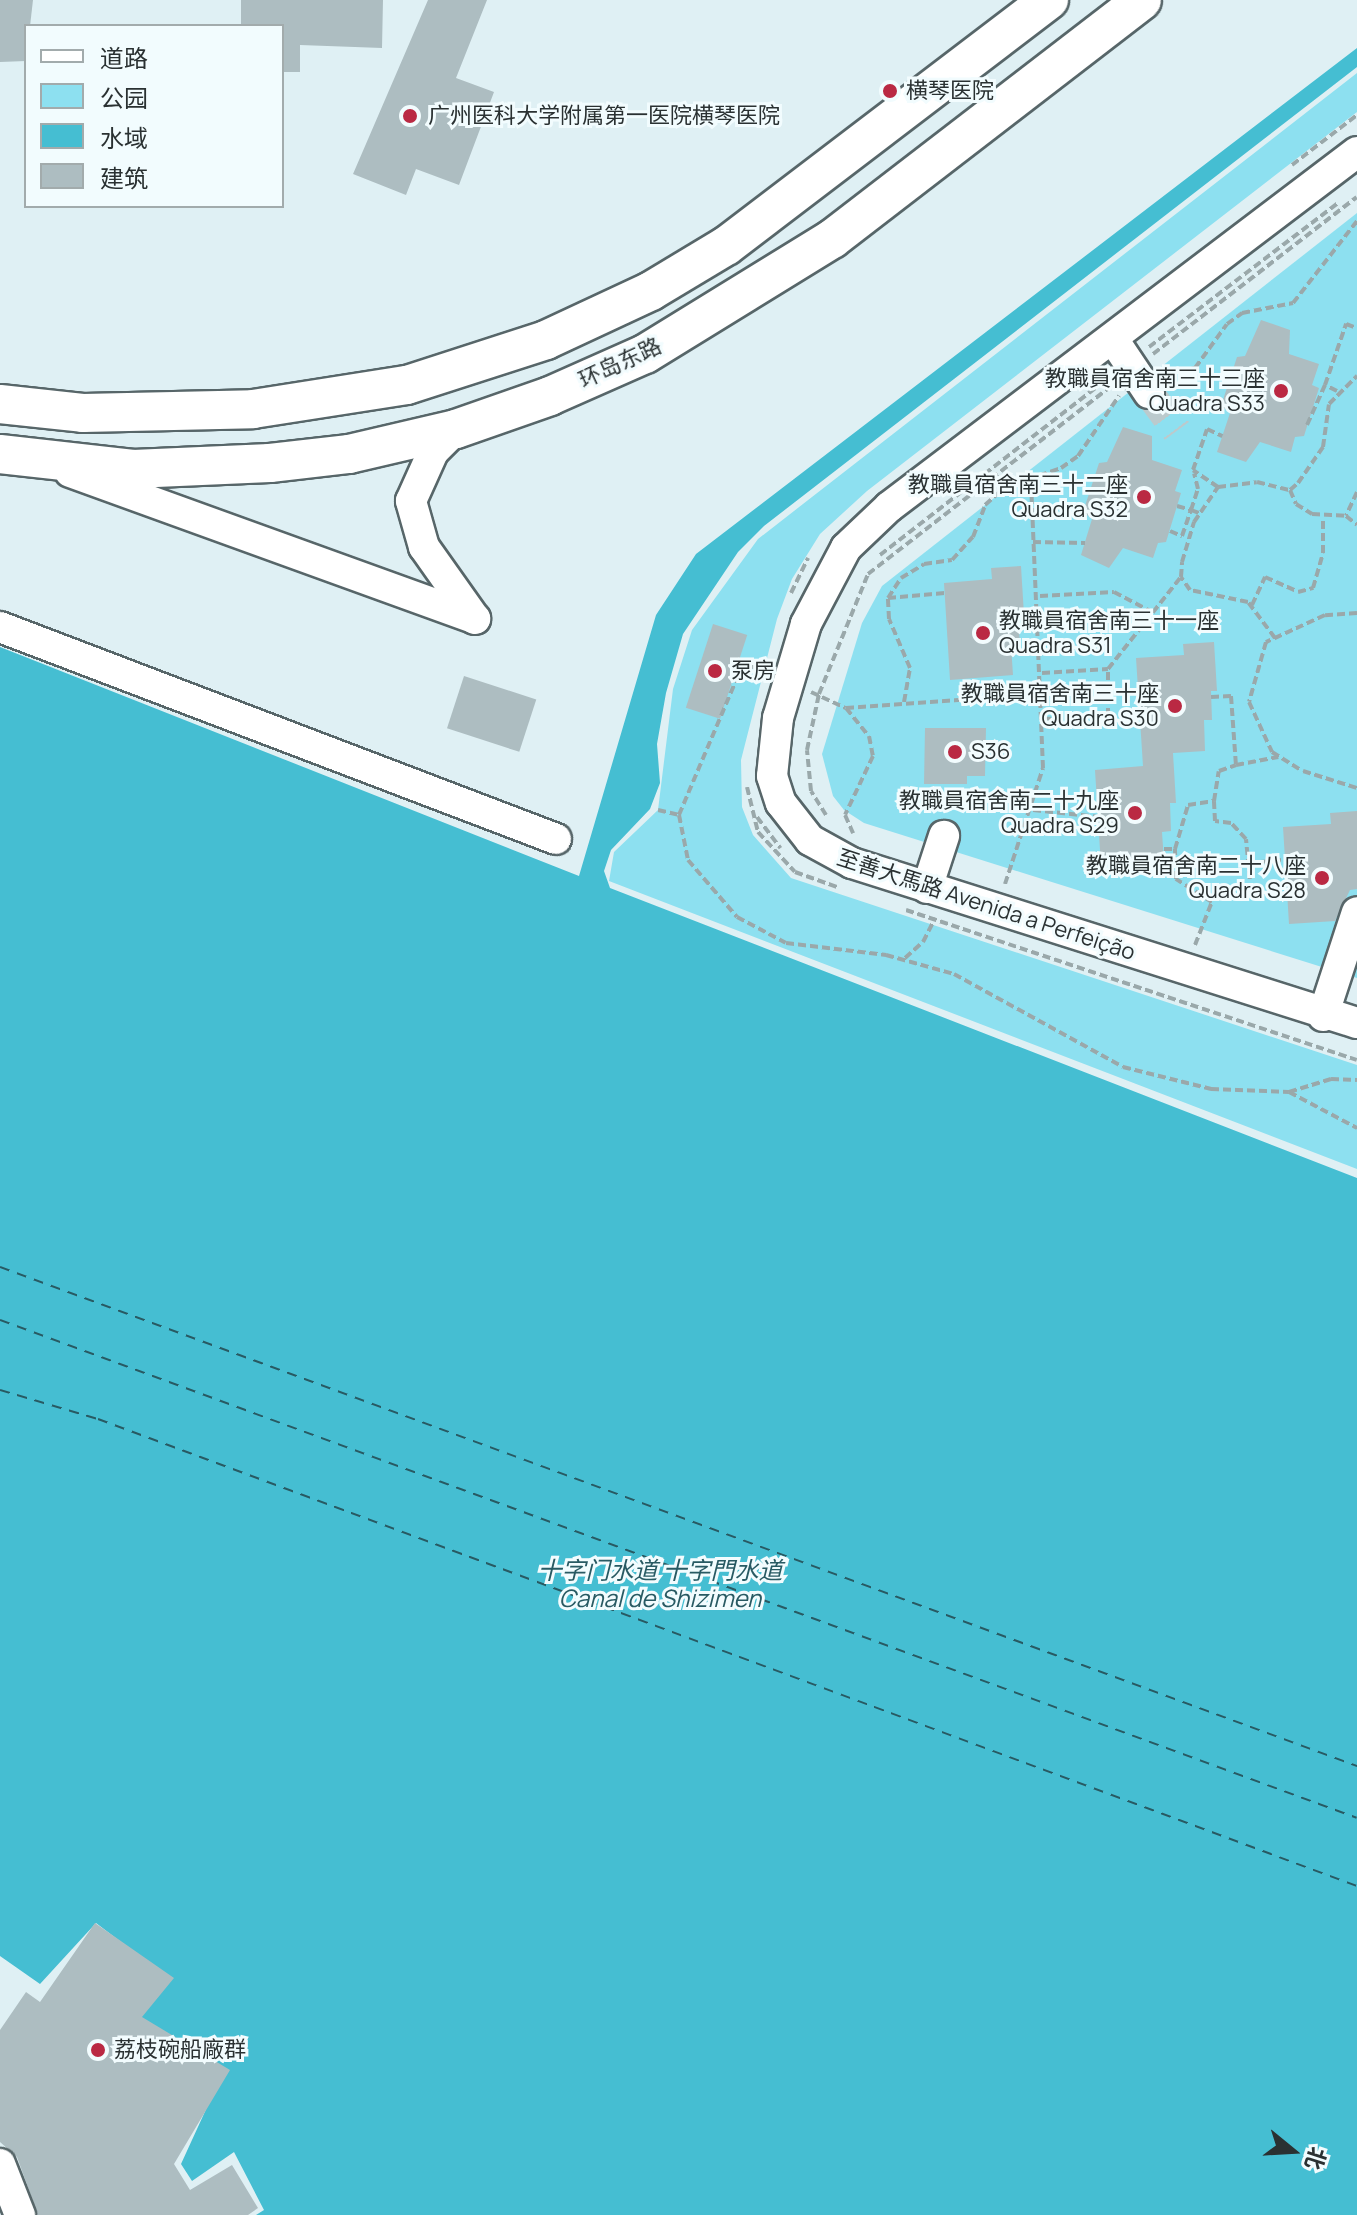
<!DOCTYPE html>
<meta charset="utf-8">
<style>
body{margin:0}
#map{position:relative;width:1357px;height:2215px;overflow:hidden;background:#dff0f4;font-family:Manrope,"Noto Sans SC",sans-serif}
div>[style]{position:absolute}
.green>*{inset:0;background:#8de0f0}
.water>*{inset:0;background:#45bed2}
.ferry>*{height:2px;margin-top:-1px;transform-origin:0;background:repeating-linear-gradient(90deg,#285a63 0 10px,transparent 0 18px)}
.building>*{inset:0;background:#adbdc1;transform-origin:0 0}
.minor-tunnel>*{height:30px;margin-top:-15px;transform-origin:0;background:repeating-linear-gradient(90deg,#bbcacd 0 30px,transparent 0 45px)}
.path>*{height:4px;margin-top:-2px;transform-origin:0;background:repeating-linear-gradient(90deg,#9aa8aa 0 8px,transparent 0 12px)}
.roads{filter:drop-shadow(2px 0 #576669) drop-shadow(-2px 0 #576669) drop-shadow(0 2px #576669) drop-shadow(0 -2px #576669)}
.minor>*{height:30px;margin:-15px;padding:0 15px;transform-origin:15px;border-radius:15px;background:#fff}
.major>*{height:38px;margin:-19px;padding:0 19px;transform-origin:19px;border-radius:19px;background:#fff}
.dots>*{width:22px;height:22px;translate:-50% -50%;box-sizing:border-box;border:4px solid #f2fcfe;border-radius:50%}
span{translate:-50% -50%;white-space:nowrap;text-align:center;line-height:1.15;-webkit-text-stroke:6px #f2fcfe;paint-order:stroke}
.poi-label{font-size:22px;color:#2a3132}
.left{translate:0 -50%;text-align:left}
.right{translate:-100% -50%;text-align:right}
.street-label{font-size:22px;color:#2a3132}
.water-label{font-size:24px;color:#285a63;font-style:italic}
.legend{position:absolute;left:24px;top:24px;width:260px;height:184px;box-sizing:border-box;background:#f2fcfe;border:2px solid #a2abac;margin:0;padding:10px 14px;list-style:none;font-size:24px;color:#2a3132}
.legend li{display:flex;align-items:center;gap:16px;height:40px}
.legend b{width:40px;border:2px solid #a2abac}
.north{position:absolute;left:1253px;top:2111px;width:80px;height:80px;-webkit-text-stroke:6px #f2fcfe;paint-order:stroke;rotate:108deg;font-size:22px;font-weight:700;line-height:32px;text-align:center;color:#2a3132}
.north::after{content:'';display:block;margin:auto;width:28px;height:36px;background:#2a3132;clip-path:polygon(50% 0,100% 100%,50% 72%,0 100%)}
</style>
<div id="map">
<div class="green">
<div style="clip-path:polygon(1357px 73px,1357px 112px,867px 491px,820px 534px,792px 579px,777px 619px,741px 760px,742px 807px,753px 835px,791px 878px,1357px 1065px,1357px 1169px,609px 881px,614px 852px,658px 810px,673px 689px,692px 630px,758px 539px)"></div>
<div style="clip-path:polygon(1357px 213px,1357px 978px,864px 823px,844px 810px,833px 796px,822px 754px,862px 623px,882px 586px)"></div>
</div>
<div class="water">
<div style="clip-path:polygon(1357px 48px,1357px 67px,764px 526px,738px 552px,683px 634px,666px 693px,657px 744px,660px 783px,650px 809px,611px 850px,604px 871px,610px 888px,1357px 1178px,1357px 2215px,256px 2215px,264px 2210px,234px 2152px,192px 2181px,181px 2164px,224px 2070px,99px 2076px,167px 1977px,96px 1923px,40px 1984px,0 1956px,0 647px,579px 876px,656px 615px,696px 554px)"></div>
</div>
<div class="ferry">
<div style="left:0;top:1267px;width:1446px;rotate:20.19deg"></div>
<div style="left:0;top:1320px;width:1445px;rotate:20.15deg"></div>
<div style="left:0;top:1390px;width:102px;rotate:16.5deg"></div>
<div style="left:98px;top:1419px;width:1343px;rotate:20.35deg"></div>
</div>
<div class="building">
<div style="clip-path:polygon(0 0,33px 0,26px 61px,0 62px)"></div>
<div style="clip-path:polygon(241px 0,383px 0,382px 48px,300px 45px,300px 72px,282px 72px,282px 26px,241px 26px)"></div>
<div style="clip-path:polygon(428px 0,487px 0,456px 78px,494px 92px,459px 185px,416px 169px,406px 195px,353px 174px)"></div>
<div style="clip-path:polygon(1261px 320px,1290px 330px,1289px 354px,1319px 364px,1312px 385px,1319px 388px,1304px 436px,1295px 437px,1291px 452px,1260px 442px,1246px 462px,1217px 452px,1230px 413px,1221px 406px,1237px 357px,1245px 356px)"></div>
<div style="clip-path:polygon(1123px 427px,1152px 436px,1152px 460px,1182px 470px,1175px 491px,1181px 493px,1166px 542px,1158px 543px,1153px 558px,1123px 548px,1109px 568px,1081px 555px,1092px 519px,1083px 512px,1099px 463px,1107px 462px)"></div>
<div style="clip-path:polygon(1021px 566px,1024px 615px,1018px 616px,1020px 644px,1011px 645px,1013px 675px,950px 680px,944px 583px,992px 579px,991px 568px)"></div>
<div style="left:713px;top:624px;width:36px;height:88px;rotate:18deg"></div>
<div style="clip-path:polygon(1214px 642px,1217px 691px,1211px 691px,1212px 720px,1204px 720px,1205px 751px,1173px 753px,1176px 803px,1170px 803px,1171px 831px,1162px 832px,1164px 862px,1101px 866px,1095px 770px,1143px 766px,1136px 658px,1184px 655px,1183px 644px)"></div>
<div style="left:464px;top:676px;width:76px;height:55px;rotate:18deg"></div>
<div style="clip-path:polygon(925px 728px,986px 728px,985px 776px,967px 776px,967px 784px,924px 784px)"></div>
<div style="clip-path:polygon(1357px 811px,1357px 889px,1350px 890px,1335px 921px,1289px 924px,1283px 827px,1331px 824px,1330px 813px)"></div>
<div style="clip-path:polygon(95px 1923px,174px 1978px,142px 2017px,230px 2070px,174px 2164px,190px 2190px,232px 2165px,258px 2208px,248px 2215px,38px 2215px,17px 2157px,0 2142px,0 2030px,26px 1992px,40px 2002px)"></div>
</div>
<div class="minor-tunnel">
<div style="left:1149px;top:393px;width:47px;rotate:53.6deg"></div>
</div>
<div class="path">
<div style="left:1292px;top:165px;width:82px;rotate:-37.6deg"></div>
<div style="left:1149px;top:347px;width:239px;rotate:-37.3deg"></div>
<div style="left:1153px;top:354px;width:257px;rotate:-37.6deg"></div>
<div style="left:1167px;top:375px;width:29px;rotate:-14deg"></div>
<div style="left:1195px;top:368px;width:54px;rotate:-54deg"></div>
<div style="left:1227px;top:324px;width:19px;rotate:-36deg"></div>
<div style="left:1242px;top:313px;width:52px;rotate:-11.1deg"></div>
<div style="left:1293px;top:303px;width:104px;rotate:-52deg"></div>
<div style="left:1337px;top:391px;width:13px;rotate:-153deg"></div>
<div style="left:1325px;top:385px;width:65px;rotate:-71deg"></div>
<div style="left:1346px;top:324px;width:12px;rotate:20deg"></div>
<div style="left:1307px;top:425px;width:44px;rotate:-65.8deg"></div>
<div style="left:1218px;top:487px;width:30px;rotate:-146deg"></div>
<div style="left:1193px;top:470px;width:43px;rotate:-71.1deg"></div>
<div style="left:1207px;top:429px;width:17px;rotate:25deg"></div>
<div style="left:1290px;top:490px;width:15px;rotate:67deg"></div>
<div style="left:1296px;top:504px;width:19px;rotate:32deg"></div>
<div style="left:1312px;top:514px;width:34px;rotate:3deg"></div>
<div style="left:1357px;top:492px;width:26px;rotate:115deg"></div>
<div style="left:1346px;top:516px;width:14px;rotate:39deg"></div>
<div style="left:1177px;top:506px;width:15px;rotate:16deg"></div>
<div style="left:1191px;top:510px;width:22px;rotate:-72deg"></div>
<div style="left:1198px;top:489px;width:16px;rotate:-104deg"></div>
<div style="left:1170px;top:531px;width:13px;rotate:23deg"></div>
<div style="left:1182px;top:536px;width:28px;rotate:-71deg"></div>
<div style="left:1191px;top:510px;width:9px;rotate:21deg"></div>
<div style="left:1033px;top:542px;width:52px;rotate:1.1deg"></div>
<div style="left:880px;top:555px;width:287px;rotate:-37.8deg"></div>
<div style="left:791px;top:593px;width:39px;rotate:-64deg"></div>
<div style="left:1040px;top:596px;width:74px;rotate:-3.1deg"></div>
<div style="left:1114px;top:592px;width:43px;rotate:27.8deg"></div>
<div style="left:888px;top:598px;width:57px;rotate:-5deg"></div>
<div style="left:1252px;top:605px;width:31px;rotate:-65deg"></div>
<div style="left:1265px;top:577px;width:36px;rotate:24deg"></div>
<div style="left:1298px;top:592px;width:16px;rotate:-15deg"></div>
<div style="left:1313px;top:588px;width:36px;rotate:-74deg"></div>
<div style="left:1323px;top:553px;width:34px;rotate:-90deg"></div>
<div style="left:1357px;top:613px;width:32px;rotate:176deg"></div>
<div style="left:1325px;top:615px;width:65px;rotate:155.4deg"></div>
<div style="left:1266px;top:642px;width:62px;rotate:105.8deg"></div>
<div style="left:1249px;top:702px;width:55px;rotate:65.3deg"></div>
<div style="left:1272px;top:752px;width:36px;rotate:32deg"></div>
<div style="left:1303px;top:771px;width:57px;rotate:17.5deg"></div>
<div style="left:1275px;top:638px;width:45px;rotate:-126.9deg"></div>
<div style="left:1248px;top:602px;width:59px;rotate:-168.3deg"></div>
<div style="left:1190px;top:590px;width:16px;rotate:-125deg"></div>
<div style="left:1181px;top:577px;width:15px;rotate:-86deg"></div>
<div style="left:1182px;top:562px;width:42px;rotate:-73.3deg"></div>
<div style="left:1194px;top:522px;width:42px;rotate:-55.6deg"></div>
<div style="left:1218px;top:487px;width:39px;rotate:-7deg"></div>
<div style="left:1257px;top:482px;width:34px;rotate:14deg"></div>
<div style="left:1290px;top:490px;width:11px;rotate:-41deg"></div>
<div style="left:1298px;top:483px;width:44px;rotate:-55.2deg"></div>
<div style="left:1323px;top:447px;width:43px;rotate:-82.1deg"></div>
<div style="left:1329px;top:404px;width:40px;rotate:-45deg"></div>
<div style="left:767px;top:671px;width:25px;rotate:-164deg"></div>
<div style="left:743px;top:664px;width:164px;rotate:113deg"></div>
<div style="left:679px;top:815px;width:46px;rotate:78.7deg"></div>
<div style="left:688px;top:860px;width:75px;rotate:49.3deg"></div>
<div style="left:737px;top:917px;width:55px;rotate:28deg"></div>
<div style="left:786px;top:943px;width:101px;rotate:6.8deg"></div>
<div style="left:886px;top:955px;width:71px;rotate:15.6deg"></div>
<div style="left:954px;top:974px;width:193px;rotate:28.8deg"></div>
<div style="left:1123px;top:1067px;width:91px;rotate:14deg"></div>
<div style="left:1211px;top:1089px;width:78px;rotate:2.2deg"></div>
<div style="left:1289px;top:1092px;width:77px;rotate:27.9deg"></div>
<div style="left:1042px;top:673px;width:66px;rotate:-3.5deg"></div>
<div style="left:811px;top:692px;width:38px;rotate:25deg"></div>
<div style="left:846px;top:708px;width:196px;rotate:-4.1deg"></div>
<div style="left:1211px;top:697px;width:20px;rotate:-3deg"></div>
<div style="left:1231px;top:696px;width:69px;rotate:85.9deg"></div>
<div style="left:1236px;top:765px;width:43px;rotate:-10.8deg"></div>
<div style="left:904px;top:702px;width:35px;rotate:-80deg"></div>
<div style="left:910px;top:668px;width:53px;rotate:-113.2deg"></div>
<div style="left:889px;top:619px;width:21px;rotate:-93deg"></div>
<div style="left:888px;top:598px;width:24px;rotate:-57deg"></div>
<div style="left:901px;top:578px;width:27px;rotate:-31deg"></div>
<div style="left:924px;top:564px;width:28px;rotate:-8deg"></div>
<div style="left:952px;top:560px;width:31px;rotate:-48deg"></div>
<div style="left:973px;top:537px;width:34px;rotate:-69deg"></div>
<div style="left:985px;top:505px;width:27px;rotate:-42deg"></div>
<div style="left:1005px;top:487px;width:59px;rotate:-18.7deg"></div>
<div style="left:1061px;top:468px;width:21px;rotate:-35deg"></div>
<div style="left:1078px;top:456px;width:73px;rotate:-55.7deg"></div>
<div style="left:846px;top:708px;width:36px;rotate:51deg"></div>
<div style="left:869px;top:736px;width:20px;rotate:79deg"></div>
<div style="left:873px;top:756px;width:65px;rotate:115.4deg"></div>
<div style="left:845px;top:815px;width:20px;rotate:66deg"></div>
<div style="left:1140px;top:715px;width:32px;rotate:178deg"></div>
<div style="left:1108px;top:716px;width:47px;rotate:-90deg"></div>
<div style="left:1108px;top:669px;width:117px;rotate:-51.6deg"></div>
<div style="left:1043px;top:719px;width:65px;rotate:-2.6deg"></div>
<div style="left:747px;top:787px;width:46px;rotate:76.3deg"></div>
<div style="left:758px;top:832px;width:54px;rotate:47.2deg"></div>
<div style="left:795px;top:872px;width:45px;rotate:19.7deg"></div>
<div style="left:658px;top:810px;width:22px;rotate:13deg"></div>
<div style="left:1033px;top:810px;width:67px;rotate:6deg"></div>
<div style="left:826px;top:815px;width:28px;rotate:-122deg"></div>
<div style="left:811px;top:791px;width:41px;rotate:-95.6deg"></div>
<div style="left:807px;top:750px;width:57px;rotate:-77.9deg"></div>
<div style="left:819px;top:694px;width:130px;rotate:-67.8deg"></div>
<div style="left:868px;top:574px;width:311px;rotate:-37.7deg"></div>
<div style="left:757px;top:817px;width:39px;rotate:53deg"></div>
<div style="left:1164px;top:849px;width:11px"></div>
<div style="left:1249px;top:863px;width:36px;rotate:-5deg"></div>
<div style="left:1005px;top:884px;width:122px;rotate:-71.9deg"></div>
<div style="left:1043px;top:768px;width:291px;rotate:-92.4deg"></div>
<div style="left:1212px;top:902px;width:43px;rotate:-147.4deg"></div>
<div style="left:1176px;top:879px;width:30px;rotate:-92deg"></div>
<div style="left:1175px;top:849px;width:46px;rotate:-73.5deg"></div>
<div style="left:1188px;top:805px;width:26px;rotate:-9deg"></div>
<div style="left:1214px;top:801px;width:30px;rotate:-81deg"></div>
<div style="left:1219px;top:771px;width:18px;rotate:-19deg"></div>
<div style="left:906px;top:910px;width:475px;rotate:18.4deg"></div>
<div style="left:1195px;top:945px;width:55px;rotate:-68.6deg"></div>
<div style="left:1215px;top:894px;width:36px;rotate:-5deg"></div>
<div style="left:1251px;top:891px;width:52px;rotate:-95.5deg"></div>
<div style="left:1246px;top:839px;width:22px;rotate:-133deg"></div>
<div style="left:1231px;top:823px;width:16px;rotate:-173deg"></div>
<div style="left:1215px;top:821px;width:20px;rotate:-93deg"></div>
<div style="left:905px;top:958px;width:24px;rotate:-42deg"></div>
<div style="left:923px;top:942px;width:27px;rotate:-63deg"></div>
<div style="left:1289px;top:1092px;width:44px;rotate:-17.2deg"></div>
<div style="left:1331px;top:1079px;width:26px;rotate:2deg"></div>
</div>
<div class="roads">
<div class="minor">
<div style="left:1357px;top:152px;width:587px;rotate:142.82deg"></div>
<div style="left:889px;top:507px;width:59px;rotate:136.4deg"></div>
<div style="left:846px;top:548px;width:86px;rotate:117.8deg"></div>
<div style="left:806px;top:624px;width:98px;rotate:106.6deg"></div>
<div style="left:778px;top:718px;width:58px;rotate:95.9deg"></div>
<div style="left:772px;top:776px;width:28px;rotate:72deg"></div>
<div style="left:781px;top:803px;width:47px;rotate:51.9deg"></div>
<div style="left:810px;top:840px;width:48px;rotate:28.7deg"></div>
<div style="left:852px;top:863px;width:530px;rotate:17.58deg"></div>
<div style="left:1113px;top:339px;width:65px;rotate:56.3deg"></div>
<div style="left:70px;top:472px;width:431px;rotate:19.9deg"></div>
<div style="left:475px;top:619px;width:88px;rotate:-125.3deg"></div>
<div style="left:424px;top:547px;width:48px;rotate:-105.8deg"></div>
<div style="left:411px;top:501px;width:54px;rotate:-65.8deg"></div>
<div style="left:433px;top:452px;width:33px;rotate:-45deg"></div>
<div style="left:0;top:627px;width:595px;rotate:20.87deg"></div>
<div style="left:927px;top:888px;width:55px;rotate:-71.9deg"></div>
<div style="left:1323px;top:1016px;width:109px;rotate:-71.9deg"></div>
<div style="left:0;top:2164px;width:55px;rotate:68.6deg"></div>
</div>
<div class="major">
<div style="left:0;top:404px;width:83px;rotate:6.2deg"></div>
<div style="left:83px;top:413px;width:170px;rotate:-1.3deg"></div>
<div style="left:253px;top:409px;width:156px;rotate:-8.9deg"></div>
<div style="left:407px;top:385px;width:146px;rotate:-17.9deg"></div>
<div style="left:546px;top:340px;width:116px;rotate:-25deg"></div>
<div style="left:651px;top:291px;width:87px;rotate:-31deg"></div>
<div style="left:726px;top:246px;width:406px;rotate:-37.3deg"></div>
<div style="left:0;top:454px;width:134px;rotate:6.4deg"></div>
<div style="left:133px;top:469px;width:137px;rotate:-2.5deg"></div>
<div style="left:270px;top:463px;width:80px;rotate:-6.5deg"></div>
<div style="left:349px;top:454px;width:110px;rotate:-13.2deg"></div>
<div style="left:456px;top:429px;width:100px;rotate:-19.3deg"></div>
<div style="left:550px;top:396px;width:104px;rotate:-23.9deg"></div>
<div style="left:645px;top:354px;width:220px;rotate:-31.6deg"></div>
<div style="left:832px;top:239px;width:391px;rotate:-37.6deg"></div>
</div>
</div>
<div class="dots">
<div style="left:890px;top:91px;background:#ba2943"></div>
<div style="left:410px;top:116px;background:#ba2943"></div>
<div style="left:1281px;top:391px;background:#ba2943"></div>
<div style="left:1144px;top:497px;background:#ba2943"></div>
<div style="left:983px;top:633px;background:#ba2943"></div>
<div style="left:715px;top:671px;background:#ba2943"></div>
<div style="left:1175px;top:706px;background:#ba2943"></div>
<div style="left:955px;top:752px;background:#ba2943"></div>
<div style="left:1135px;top:813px;background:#ba2943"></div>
<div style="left:1322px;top:878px;background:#ba2943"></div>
<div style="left:98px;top:2050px;background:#ba2943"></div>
</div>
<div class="poi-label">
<span class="left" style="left:906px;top:91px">横琴医院</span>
<span class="left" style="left:428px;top:116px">广州医科大学附属第一医院横琴医院</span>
<span class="right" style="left:1265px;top:391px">教職員宿舍南三十三座<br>Quadra S33</span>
<span class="right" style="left:1128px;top:497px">教職員宿舍南三十二座<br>Quadra S32</span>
<span class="left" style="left:999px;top:633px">教職員宿舍南三十一座<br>Quadra S31</span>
<span class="left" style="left:731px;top:671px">泵房</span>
<span class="right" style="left:1159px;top:706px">教職員宿舍南三十座<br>Quadra S30</span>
<span class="left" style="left:971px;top:752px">S36</span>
<span class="right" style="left:1119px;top:813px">教職員宿舍南二十九座<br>Quadra S29</span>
<span class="right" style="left:1306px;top:878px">教職員宿舍南二十八座<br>Quadra S28</span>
<span class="left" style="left:114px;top:2050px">荔枝碗船廠群</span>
</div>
<div class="street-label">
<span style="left:620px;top:363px;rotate:-25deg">环岛东路</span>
<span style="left:986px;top:905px;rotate:18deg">至善大馬路 Avenida a Perfeição</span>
</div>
<div class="water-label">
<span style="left:660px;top:1584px">十字门水道 十字門水道<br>Canal de Shizimen</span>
</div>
<ul class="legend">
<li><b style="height:10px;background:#fff"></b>道路</li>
<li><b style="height:22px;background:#8de0f0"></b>公园</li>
<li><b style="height:22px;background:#45bed2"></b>水域</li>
<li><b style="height:22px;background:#adbdc1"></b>建筑</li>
</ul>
<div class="north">北</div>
</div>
